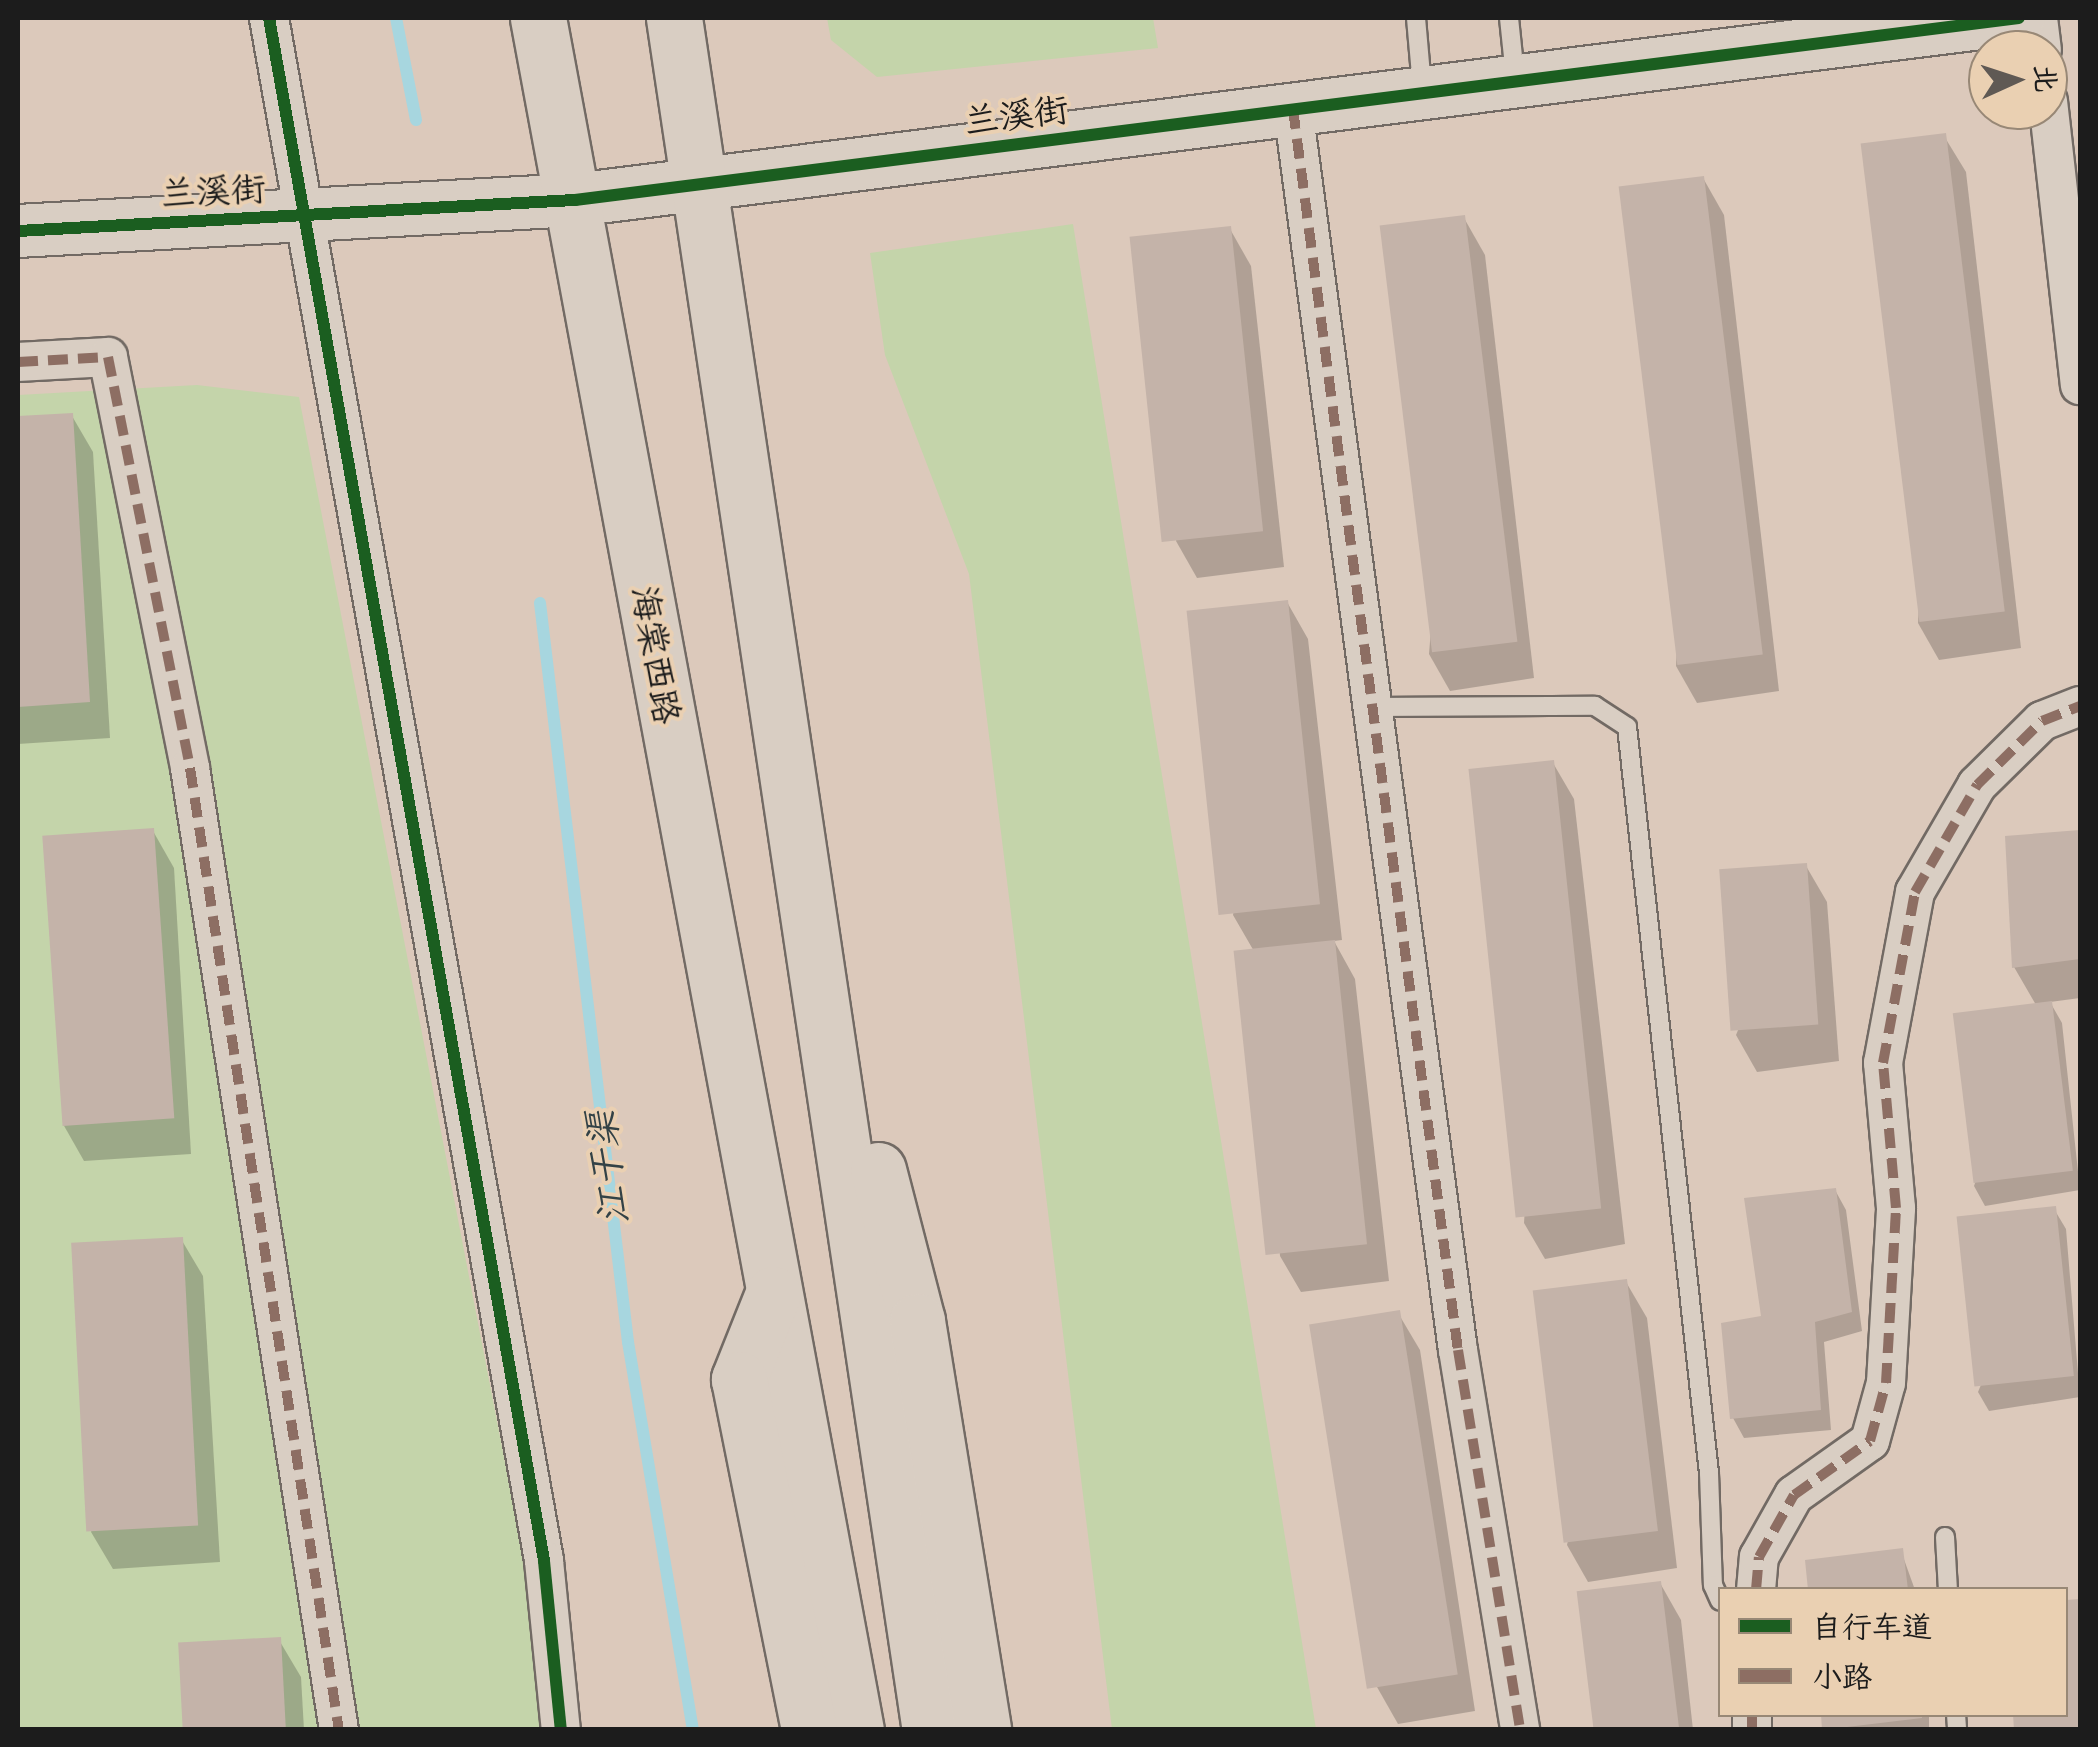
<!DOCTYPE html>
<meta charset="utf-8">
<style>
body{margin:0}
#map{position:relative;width:2098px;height:1747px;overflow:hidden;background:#dcc9bb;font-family:Delius,"LXGW WenKai TC",sans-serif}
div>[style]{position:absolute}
.green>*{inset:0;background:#c4d4aa}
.shadow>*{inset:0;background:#0003;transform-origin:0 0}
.stream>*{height:12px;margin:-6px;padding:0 6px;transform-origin:6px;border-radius:6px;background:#a7d6df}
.building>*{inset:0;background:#c4b3a9;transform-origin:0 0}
.roads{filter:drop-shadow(2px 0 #726a64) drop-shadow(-2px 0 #726a64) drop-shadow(0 2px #726a64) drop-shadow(0 -2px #726a64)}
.lane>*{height:18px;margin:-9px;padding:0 9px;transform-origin:9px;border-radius:9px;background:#d9cec3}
.street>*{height:38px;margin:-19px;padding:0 19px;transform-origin:19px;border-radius:19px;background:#d9cec3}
.secondary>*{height:52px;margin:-26px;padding:0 26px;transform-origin:26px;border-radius:26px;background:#d9cec3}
.primary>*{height:55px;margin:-27.5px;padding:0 27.5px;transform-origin:27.5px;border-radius:27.5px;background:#d9cec3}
.quiet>*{height:10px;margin-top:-5px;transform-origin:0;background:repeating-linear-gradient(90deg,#8d6e63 0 20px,transparent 0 30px)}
.cycleway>*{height:12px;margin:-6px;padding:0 6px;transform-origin:6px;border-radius:6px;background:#1b5e20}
span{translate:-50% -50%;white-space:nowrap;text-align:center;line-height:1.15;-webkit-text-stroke:8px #ead0b2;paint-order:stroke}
.street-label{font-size:35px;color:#1c1c1c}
.water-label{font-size:38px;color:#334246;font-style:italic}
.frame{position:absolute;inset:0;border:20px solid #1c1c1c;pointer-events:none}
.legend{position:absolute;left:1718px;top:1587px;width:350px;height:130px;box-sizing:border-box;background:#ead0b2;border:2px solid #988876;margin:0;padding:12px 18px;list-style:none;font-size:30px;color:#1c1c1c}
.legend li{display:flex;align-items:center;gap:20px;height:50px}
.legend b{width:50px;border:2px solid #988876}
.north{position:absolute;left:1968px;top:30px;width:100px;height:100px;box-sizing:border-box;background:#ead0b2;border:2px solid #988876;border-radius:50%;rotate:87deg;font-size:28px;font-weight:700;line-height:40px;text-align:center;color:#1c1c1c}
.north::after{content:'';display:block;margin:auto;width:35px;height:45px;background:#5f5954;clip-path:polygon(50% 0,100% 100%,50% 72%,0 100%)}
</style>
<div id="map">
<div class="green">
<div style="clip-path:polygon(827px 18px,1153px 18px,1158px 48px,877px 77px,831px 40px)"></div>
<div style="clip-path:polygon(1073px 224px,1316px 1729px,1112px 1729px,969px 574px,885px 355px,870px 253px)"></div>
<div style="clip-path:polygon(197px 385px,299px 397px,525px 1566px,542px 1729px,18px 1730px,18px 395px)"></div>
</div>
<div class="shadow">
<div style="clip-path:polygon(1944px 136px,1966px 172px,2021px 648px,1939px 660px,1918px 623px)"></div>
<div style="clip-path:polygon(1703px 178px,1724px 215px,1779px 691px,1697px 703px,1676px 666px)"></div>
<div style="clip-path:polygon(1464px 218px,1485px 255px,1534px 678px,1450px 691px,1429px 654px)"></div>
<div style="clip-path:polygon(1230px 229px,1251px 266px,1284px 567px,1197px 578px,1176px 541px)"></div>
<div style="clip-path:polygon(72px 416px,93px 452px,110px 738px,18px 744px,18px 419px)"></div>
<div style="clip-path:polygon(1287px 602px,1308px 639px,1342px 940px,1334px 941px,1355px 979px,1389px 1281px,1301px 1292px,1280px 1256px,1255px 953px,1233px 915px)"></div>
<div style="clip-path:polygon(1553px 763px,1574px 799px,1625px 1244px,1545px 1259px,1524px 1223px)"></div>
<div style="clip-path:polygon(153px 831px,174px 868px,191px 1154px,84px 1161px,63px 1124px)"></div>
<div style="clip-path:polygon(2080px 833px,2080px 998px,2050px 1002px,2062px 1023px,2080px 1190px,1985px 1206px,1974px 1186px,2036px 1005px,2014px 967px,2007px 839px)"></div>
<div style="clip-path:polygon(1806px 866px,1827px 902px,1839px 1061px,1757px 1072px,1736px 1035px)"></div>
<div style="clip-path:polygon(1835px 1190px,1846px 1210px,1862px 1331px,1824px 1342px,1831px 1430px,1744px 1438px,1733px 1418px,1764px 1318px)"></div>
<div style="clip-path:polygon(2054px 1209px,2066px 1229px,2080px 1397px,1989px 1411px,1978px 1392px)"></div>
<div style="clip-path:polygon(181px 1239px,203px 1276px,220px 1562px,113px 1569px,91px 1532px)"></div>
<div style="clip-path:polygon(1626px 1282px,1647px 1318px,1677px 1568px,1588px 1582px,1567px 1545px)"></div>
<div style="clip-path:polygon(1398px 1313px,1420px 1350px,1475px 1711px,1398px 1724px,1377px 1687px)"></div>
<div style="clip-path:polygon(1901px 1551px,1915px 1590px,1810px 1590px)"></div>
<div style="clip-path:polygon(1660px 1583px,1681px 1620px,1693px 1730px,1594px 1730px)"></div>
<div style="clip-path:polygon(2080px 1601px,2080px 1730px,2017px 1730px,2066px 1714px,2066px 1603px)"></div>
<div style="clip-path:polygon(279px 1640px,301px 1677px,304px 1730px,185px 1730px)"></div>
<div style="left:1823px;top:1714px;width:106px;height:16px"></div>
</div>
<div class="stream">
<div style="left:396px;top:18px;width:104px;rotate:78.9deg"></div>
<div style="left:540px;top:603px;width:744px;rotate:83.21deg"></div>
<div style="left:628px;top:1342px;width:393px;rotate:80.5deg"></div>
</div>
<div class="building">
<div style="left:1946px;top:133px;width:482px;height:86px;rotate:83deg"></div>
<div style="left:1704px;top:176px;width:482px;height:86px;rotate:83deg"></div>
<div style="left:1465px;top:215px;width:430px;height:86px;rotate:83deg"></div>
<div style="left:1231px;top:226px;width:307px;height:102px;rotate:84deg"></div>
<div style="clip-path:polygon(73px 413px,90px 702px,18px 707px,18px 416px)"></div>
<div style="left:1288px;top:600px;width:306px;height:102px;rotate:84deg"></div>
<div style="left:1554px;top:760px;width:451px;height:86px;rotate:84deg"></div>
<div style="left:154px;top:828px;width:291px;height:112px;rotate:86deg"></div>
<div style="clip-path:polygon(2080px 830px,2080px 959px,2012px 968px,2005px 836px)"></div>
<div style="left:1807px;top:863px;width:162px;height:88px;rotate:86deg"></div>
<div style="left:1335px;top:940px;width:306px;height:102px;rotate:84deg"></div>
<div style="left:2052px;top:1001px;width:171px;height:100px;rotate:83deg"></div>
<div style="clip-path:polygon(1836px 1188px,1852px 1312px,1815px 1322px,1821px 1410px,1730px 1419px,1721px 1323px,1761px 1316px,1744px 1198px)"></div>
<div style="left:2056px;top:1206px;width:171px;height:100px;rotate:84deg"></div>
<div style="left:183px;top:1237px;width:289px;height:112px;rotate:87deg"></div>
<div style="left:1627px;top:1279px;width:254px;height:95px;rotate:83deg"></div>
<div style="left:1400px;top:1310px;width:369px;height:92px;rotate:81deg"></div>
<div style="clip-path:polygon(1903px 1548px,1908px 1590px,1808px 1590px,1805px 1560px)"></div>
<div style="left:1661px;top:1581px;width:150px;height:85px;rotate:83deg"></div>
<div style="clip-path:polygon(2080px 1599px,2080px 1730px,2014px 1730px,2013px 1714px,2066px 1714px,2066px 1600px)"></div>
<div style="left:281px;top:1637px;width:93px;height:103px;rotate:87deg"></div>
<div style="clip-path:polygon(1821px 1714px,1922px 1714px,1922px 1718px,1822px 1730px)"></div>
</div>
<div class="roads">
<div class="lane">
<div style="left:1416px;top:18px;width:69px;rotate:85deg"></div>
<div style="left:1509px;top:18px;width:58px;rotate:84.1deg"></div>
<div style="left:1372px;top:707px;width:223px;rotate:-0.3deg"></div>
<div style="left:1595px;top:706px;width:38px;rotate:33deg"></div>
<div style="left:1627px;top:727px;width:750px;rotate:83.73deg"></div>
<div style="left:1709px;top:1473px;width:112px;rotate:88deg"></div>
<div style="left:1713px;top:1585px;width:17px;rotate:66deg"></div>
<div style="left:1945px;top:1537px;width:53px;rotate:86.8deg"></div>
<div style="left:1956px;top:1714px;width:16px;rotate:86deg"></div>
</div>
<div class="street">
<div style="left:269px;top:18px;width:1567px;rotate:79.89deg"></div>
<div style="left:544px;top:1561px;width:170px;rotate:84.3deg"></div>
<div style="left:2038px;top:18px;width:32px;rotate:83deg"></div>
<div style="left:2048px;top:101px;width:286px;rotate:83.6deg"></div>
<div style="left:1293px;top:109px;width:1252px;rotate:82.43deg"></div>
<div style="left:1458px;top:1350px;width:385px;rotate:80.7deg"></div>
<div style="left:18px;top:362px;width:90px;rotate:-3.2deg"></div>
<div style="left:108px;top:357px;width:419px;rotate:78.7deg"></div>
<div style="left:190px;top:768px;width:973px;rotate:81.2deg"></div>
<div style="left:1756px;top:1590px;width:33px;rotate:-85deg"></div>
<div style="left:1759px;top:1557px;width:71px;rotate:-60.6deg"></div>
<div style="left:1794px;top:1495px;width:93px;rotate:-35.4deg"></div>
<div style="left:1870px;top:1441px;width:60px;rotate:-74.6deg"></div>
<div style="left:1886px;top:1383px;width:175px;rotate:-86.7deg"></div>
<div style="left:1896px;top:1208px;width:146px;rotate:-95.1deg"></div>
<div style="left:1883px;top:1063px;width:174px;rotate:-79.4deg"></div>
<div style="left:1915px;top:892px;width:124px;rotate:-59.9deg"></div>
<div style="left:1977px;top:785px;width:91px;rotate:-44.6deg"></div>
<div style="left:2042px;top:721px;width:41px;rotate:-21.5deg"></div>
<div style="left:1752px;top:1714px;width:16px;rotate:90deg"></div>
</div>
<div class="secondary">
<div style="left:18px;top:231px;width:558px;rotate:-3.19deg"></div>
<div style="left:575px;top:200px;width:1455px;rotate:-7.18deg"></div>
</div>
<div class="primary">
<div style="left:538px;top:18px;width:1741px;rotate:79.48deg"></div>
<div style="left:674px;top:18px;width:1731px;rotate:81.5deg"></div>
<div style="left:878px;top:1170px;width:156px;rotate:75.5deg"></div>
<div style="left:917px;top:1321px;width:414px;rotate:80.8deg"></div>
<div style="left:773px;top:1294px;width:92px;rotate:111.8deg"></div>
<div style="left:739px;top:1379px;width:358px;rotate:78.7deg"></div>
</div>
</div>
<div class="quiet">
<div style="left:1293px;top:109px;width:1252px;rotate:82.43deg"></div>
<div style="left:1458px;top:1350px;width:385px;rotate:80.7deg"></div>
<div style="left:18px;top:362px;width:90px;rotate:-3.2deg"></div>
<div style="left:108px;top:357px;width:419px;rotate:78.7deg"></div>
<div style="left:190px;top:768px;width:973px;rotate:81.2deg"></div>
<div style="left:1756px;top:1590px;width:33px;rotate:-85deg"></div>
<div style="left:1759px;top:1557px;width:71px;rotate:-60.6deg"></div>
<div style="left:1794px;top:1495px;width:93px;rotate:-35.4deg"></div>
<div style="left:1870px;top:1441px;width:60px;rotate:-74.6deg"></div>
<div style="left:1886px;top:1383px;width:175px;rotate:-86.7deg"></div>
<div style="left:1896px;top:1208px;width:146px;rotate:-95.1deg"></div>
<div style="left:1883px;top:1063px;width:174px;rotate:-79.4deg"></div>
<div style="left:1915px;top:892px;width:124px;rotate:-59.9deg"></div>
<div style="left:1977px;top:785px;width:91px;rotate:-44.6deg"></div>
<div style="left:2042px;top:721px;width:41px;rotate:-21.5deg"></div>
<div style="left:1752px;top:1714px;width:16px;rotate:90deg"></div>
</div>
<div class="cycleway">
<div style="left:269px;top:18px;width:1567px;rotate:79.89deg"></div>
<div style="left:544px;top:1561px;width:170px;rotate:84.3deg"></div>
<div style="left:18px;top:231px;width:558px;rotate:-3.19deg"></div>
<div style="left:575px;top:200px;width:1455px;rotate:-7.18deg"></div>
</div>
<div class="street-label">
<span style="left:1016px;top:114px;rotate:-7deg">兰溪街</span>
<span style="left:213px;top:190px;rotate:-3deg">兰溪街</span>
<span style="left:657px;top:655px;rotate:80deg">海棠西路</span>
</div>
<div class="water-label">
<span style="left:607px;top:1168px;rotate:-97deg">江干渠</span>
</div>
<div class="frame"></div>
<ul class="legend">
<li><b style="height:12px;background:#1b5e20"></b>自行车道</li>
<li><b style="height:12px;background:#8d6e63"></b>小路</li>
</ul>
<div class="north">北</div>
</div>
